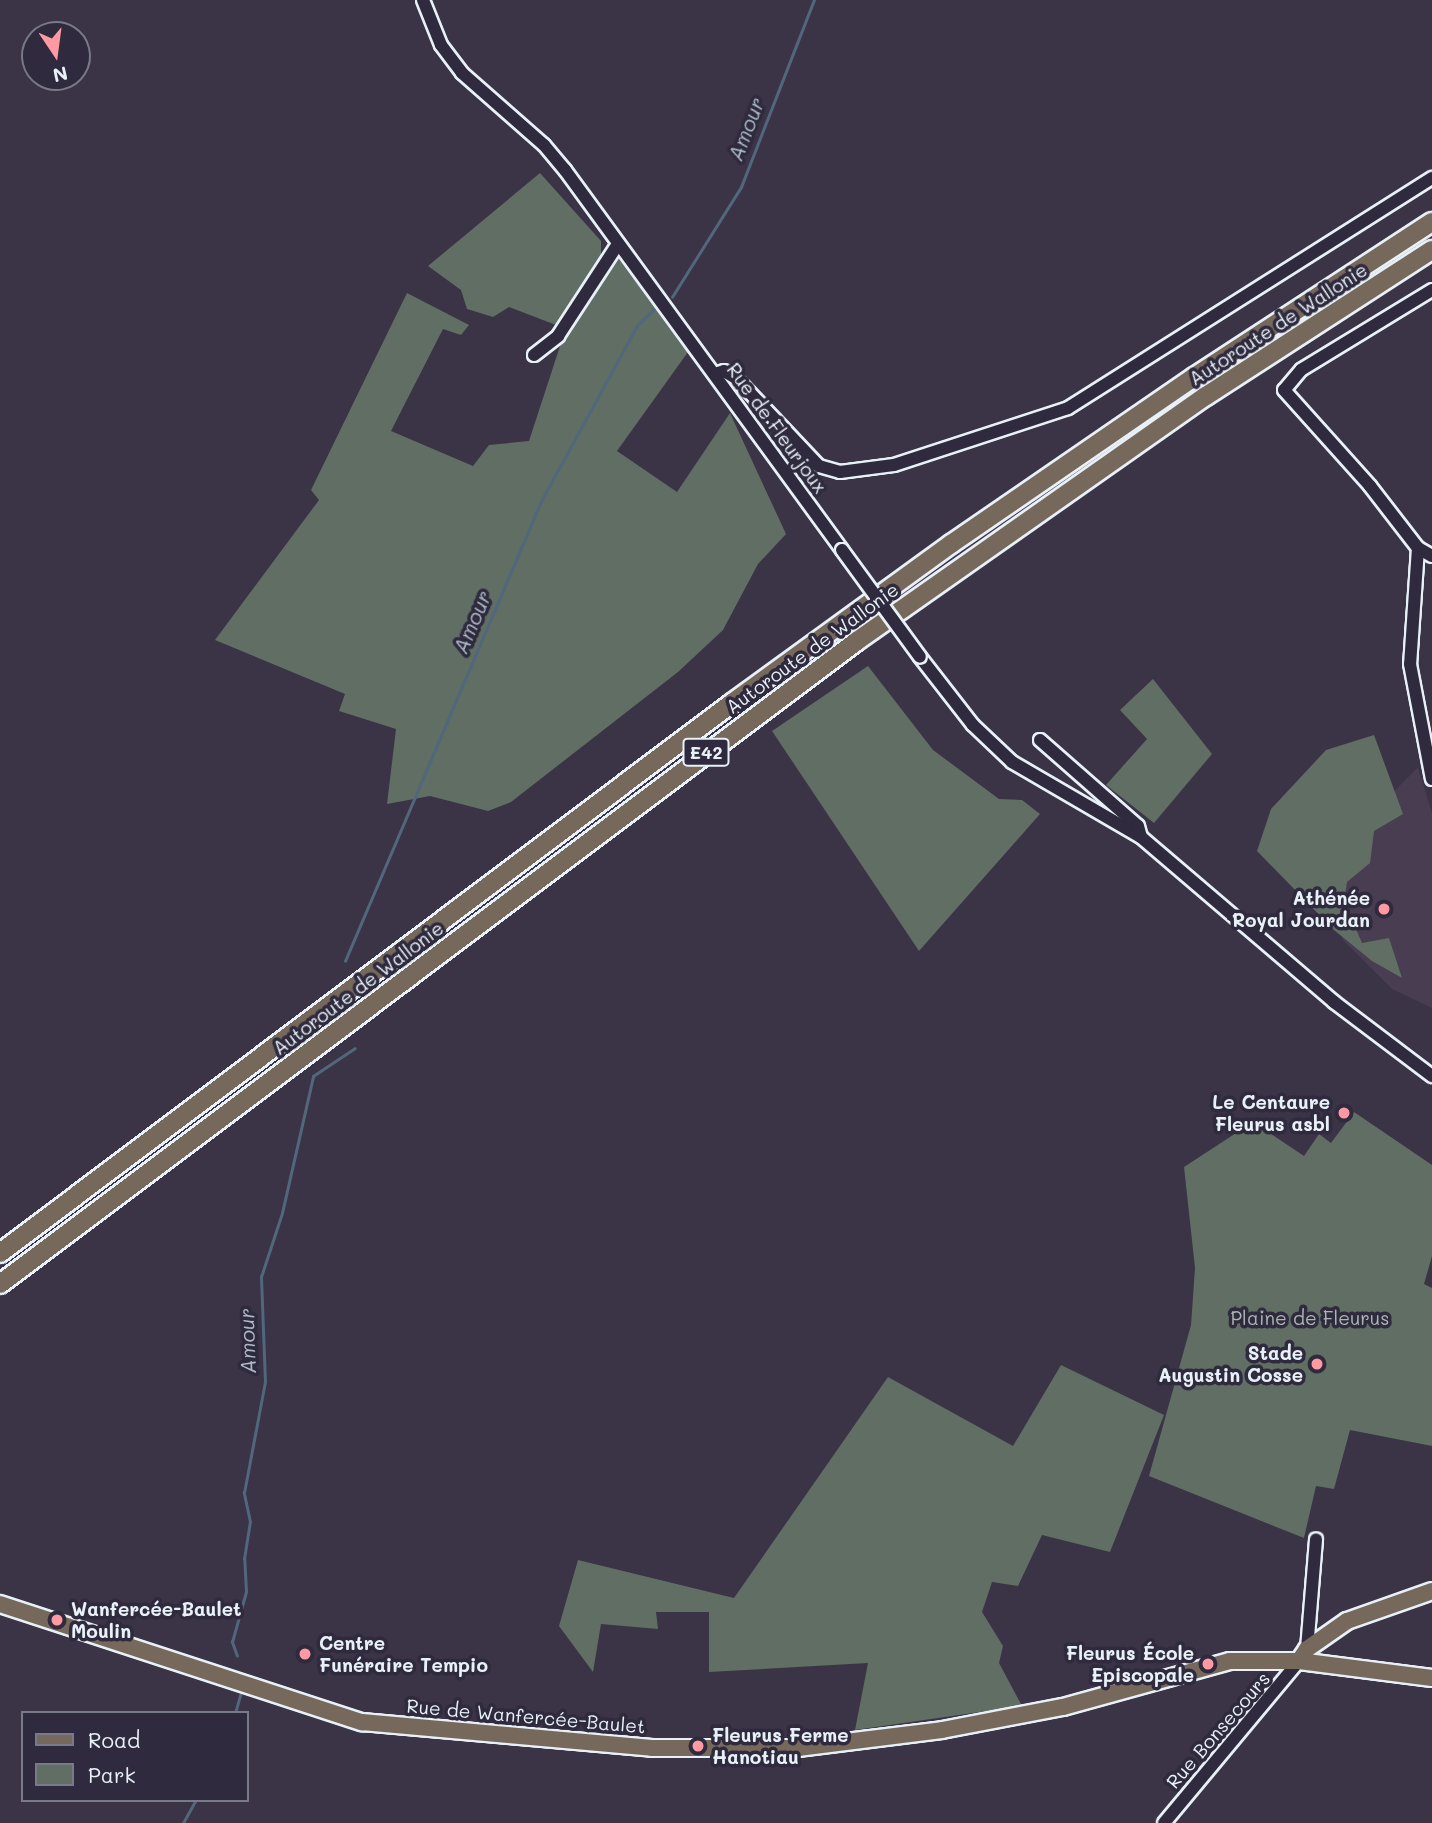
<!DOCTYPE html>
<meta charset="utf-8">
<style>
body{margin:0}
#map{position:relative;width:1432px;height:1823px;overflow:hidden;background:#3b3346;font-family:Mali,sans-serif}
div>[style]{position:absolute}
.built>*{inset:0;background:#493d51}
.green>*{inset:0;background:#606e64}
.stream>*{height:2.5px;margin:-1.25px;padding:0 1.25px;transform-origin:1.25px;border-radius:1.25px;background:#50677c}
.roads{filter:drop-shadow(2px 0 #e8f1f8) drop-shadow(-2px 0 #e8f1f8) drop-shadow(0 2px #e8f1f8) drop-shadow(0 -2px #e8f1f8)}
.minor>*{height:12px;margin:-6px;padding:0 6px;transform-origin:6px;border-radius:6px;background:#2f2a3d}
.major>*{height:16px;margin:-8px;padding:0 8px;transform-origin:8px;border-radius:8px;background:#76695c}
.highway>*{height:18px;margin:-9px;padding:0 9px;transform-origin:9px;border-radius:9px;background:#76695c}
.bridges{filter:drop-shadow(2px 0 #e8f1f8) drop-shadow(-2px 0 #e8f1f8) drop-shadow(0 2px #e8f1f8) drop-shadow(0 -2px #e8f1f8)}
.minor-bridge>*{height:12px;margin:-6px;padding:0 6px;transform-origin:6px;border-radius:6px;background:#2f2a3d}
.dots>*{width:19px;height:19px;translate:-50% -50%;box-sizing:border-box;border:4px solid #2f2a3d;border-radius:50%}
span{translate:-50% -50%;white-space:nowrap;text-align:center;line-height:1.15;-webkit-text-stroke:7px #2f2a3d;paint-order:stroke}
.shield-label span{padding:2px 5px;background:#2f2a3d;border:2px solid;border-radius:5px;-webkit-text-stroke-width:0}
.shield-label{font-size:18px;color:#e8f1f8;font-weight:700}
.street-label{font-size:19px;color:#e8f1f8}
.poi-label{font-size:19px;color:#e8f1f8;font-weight:700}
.right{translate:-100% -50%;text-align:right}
.left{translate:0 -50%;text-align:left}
.park-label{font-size:19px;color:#abb6b5}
.water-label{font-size:21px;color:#abbac6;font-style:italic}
.legend{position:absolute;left:21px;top:1711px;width:228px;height:91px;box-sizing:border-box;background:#2f2a3d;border:2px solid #797a88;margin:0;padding:9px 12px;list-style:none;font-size:21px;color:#e8f1f8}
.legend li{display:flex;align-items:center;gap:14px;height:35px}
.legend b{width:35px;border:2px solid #797a88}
.north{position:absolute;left:21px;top:21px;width:70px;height:70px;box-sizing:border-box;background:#2f2a3d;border:2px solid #797a88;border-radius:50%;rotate:167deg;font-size:19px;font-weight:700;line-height:28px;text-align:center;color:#e8f1f8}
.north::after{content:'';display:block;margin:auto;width:24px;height:32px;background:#ff9aa2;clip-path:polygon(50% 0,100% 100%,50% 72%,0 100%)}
</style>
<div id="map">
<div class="built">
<div style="clip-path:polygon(1418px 767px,1432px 813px,1432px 1008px,1392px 989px,1342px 939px,1332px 879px,1366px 820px)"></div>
</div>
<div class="green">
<div style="clip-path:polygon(540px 173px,601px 241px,601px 257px,556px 325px,509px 307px,493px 317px,467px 309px,461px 290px,428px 266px)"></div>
<div style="clip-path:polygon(619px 259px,688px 352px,617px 451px,677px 492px,730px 413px,786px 534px,758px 564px,723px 630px,678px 672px,511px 802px,488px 811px,430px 796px,387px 804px,396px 729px,339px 711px,345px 694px,215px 640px,319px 500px,311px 490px,407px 293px,469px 325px,461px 335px,443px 329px,391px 431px,473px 466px,489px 445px,529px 441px,561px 343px)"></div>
<div style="clip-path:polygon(868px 666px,933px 750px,999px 799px,1022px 800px,1040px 814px,919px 951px,772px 731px)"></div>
<div style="clip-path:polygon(1153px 679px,1212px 754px,1154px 823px,1106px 785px,1147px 739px,1120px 710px)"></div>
<div style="clip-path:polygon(1374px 735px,1403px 814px,1374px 831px,1370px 863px,1347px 882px,1344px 901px,1362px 943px,1389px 938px,1402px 978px,1372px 961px,1334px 930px,1257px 851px,1271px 809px,1326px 750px)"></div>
<div style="clip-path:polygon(1354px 1112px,1432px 1165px,1432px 1256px,1424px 1284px,1432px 1288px,1432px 1446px,1350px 1430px,1334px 1489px,1316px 1486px,1304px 1538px,1149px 1476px,1191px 1325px,1195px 1268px,1184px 1167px,1253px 1122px,1304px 1156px,1319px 1134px,1331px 1143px)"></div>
<div style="clip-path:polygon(1061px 1365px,1164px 1415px,1110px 1552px,1042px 1535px,1018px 1586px,992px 1582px,982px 1612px,1003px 1646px,999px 1663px,1022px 1706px,855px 1730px,868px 1663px,709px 1672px,709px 1612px,656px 1612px,658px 1629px,601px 1624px,593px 1672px,559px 1626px,578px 1560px,734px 1598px,888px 1377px,1013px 1446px)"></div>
</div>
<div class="stream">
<div style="left:672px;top:297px;width:130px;rotate:-57.9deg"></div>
<div style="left:741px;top:187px;width:201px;rotate:-68.7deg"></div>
<div style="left:345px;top:961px;width:498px;rotate:-66.9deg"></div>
<div style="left:540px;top:503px;width:202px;rotate:-61.3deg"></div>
<div style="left:637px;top:326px;width:24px;rotate:-45deg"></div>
<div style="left:237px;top:1656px;width:15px;rotate:-110deg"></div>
<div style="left:232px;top:1642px;width:52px;rotate:-74.4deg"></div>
<div style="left:246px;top:1592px;width:33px;rotate:-93deg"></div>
<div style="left:244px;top:1559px;width:37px;rotate:-81deg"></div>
<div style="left:250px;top:1522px;width:30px;rotate:-102deg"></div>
<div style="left:244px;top:1493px;width:113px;rotate:-79.3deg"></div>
<div style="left:265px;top:1382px;width:105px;rotate:-92.2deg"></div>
<div style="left:261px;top:1277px;width:67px;rotate:-71.8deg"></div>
<div style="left:282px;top:1213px;width:140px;rotate:-77.2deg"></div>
<div style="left:313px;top:1076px;width:50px;rotate:-33.7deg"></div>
<div style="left:235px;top:1713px;width:19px;rotate:-74deg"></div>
<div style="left:183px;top:1823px;width:26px;rotate:-61deg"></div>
</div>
<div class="roads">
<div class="minor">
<div style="left:423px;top:0;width:48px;rotate:68.2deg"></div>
<div style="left:441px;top:45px;width:35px;rotate:53deg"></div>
<div style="left:462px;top:73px;width:109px;rotate:41.3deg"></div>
<div style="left:544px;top:145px;width:33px;rotate:50deg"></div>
<div style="left:565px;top:170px;width:470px;rotate:53.9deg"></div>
<div style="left:1432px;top:290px;width:153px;rotate:148.6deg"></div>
<div style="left:1301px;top:370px;width:26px;rotate:130deg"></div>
<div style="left:1284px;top:390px;width:129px;rotate:48.1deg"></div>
<div style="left:1370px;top:486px;width:78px;rotate:52.3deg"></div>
<div style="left:1418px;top:548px;width:16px;rotate:30deg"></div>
<div style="left:534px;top:355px;width:31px;rotate:-38deg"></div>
<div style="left:558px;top:336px;width:110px;rotate:-56.9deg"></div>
<div style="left:715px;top:374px;width:9px;rotate:-18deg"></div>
<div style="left:724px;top:371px;width:14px;rotate:30deg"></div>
<div style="left:736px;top:378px;width:121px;rotate:46.7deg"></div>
<div style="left:819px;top:466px;width:22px;rotate:16deg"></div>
<div style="left:840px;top:472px;width:54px;rotate:-7.4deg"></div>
<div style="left:894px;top:465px;width:183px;rotate:-18.1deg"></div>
<div style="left:1068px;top:408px;width:431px;rotate:-32.3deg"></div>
<div style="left:1418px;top:548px;width:116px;rotate:93.9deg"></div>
<div style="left:1410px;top:664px;width:117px;rotate:79.2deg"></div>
<div style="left:920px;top:657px;width:86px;rotate:52.1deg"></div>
<div style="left:973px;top:725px;width:54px;rotate:43.5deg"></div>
<div style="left:1012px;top:762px;width:149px;rotate:30.2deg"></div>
<div style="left:1141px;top:837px;width:254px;rotate:40.5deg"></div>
<div style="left:1334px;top:1002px;width:123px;rotate:37.1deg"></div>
<div style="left:1040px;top:740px;width:130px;rotate:41.3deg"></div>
<div style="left:1138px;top:826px;width:11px;rotate:75deg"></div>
<div style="left:1307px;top:1649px;width:110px;rotate:-85.3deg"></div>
<div style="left:1164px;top:1823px;width:211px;rotate:-50.2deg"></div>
</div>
<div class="major">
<div style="left:0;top:1604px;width:381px;rotate:18.1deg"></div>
<div style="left:362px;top:1722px;width:291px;rotate:5.1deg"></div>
<div style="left:652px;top:1748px;width:146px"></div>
<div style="left:798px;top:1748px;width:145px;rotate:-7.1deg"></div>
<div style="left:942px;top:1730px;width:123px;rotate:-10.8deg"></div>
<div style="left:1063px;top:1707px;width:173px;rotate:-15.4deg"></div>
<div style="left:1230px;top:1661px;width:69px"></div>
<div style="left:1299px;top:1661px;width:134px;rotate:7.3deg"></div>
<div style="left:1299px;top:1661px;width:14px;rotate:-56deg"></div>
<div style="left:1307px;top:1649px;width:49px;rotate:-35deg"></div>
<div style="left:1347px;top:1621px;width:90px;rotate:-19.4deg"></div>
</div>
<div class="highway">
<div style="left:0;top:1253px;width:916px;rotate:-36.92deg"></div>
<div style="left:732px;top:703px;width:271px;rotate:-36deg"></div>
<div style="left:951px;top:544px;width:295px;rotate:-34.5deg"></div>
<div style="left:1194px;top:377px;width:284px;rotate:-33.1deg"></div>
<div style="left:0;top:1284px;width:1071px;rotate:-36.88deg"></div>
<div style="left:857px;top:641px;width:426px;rotate:-35.1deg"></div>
<div style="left:1206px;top:396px;width:269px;rotate:-32.9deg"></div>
</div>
</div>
<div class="bridges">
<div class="minor-bridge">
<div style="left:842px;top:550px;width:132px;rotate:53.9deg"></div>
</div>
</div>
<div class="dots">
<div style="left:1384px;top:909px;background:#ff9aa2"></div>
<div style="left:1344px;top:1113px;background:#ff9aa2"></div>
<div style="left:1317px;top:1364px;background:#ff9aa2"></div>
<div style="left:57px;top:1620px;background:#ff9aa2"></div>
<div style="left:305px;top:1654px;background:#ff9aa2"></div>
<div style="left:1208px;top:1664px;background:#ff9aa2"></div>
<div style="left:698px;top:1746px;background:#ff9aa2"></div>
</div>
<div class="shield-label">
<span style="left:706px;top:752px">E42</span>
</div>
<div class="street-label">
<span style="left:1278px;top:324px;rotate:-33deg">Autoroute de Wallonie</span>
<span style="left:777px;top:428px;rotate:54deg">Rue de Fleurjoux</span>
<span style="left:812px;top:648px;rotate:-36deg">Autoroute de Wallonie</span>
<span style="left:358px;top:988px;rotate:-37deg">Autoroute de Wallonie</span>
<span style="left:526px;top:1716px;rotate:5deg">Rue de Wanfercée-Baulet</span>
<span style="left:1218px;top:1730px;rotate:-49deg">Rue Bonsecours</span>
</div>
<div class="poi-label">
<span class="right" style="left:1370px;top:909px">Athénée<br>Royal Jourdan</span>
<span class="right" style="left:1330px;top:1113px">Le Centaure<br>Fleurus asbl</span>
<span class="right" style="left:1303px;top:1364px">Stade<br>Augustin Cosse</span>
<span class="left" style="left:71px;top:1620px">Wanfercée-Baulet<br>Moulin</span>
<span class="left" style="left:319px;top:1654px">Centre<br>Funéraire Tempio</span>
<span class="right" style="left:1194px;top:1664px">Fleurus École<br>Episcopale</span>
<span class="left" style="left:712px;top:1746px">Fleurus Ferme<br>Hanotiau</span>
</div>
<div class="park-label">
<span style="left:1310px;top:1318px">Plaine de Fleurus</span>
</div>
<div class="water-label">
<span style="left:746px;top:129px;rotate:-69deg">Amour</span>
<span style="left:472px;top:622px;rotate:-67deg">Amour</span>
<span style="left:247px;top:1341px;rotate:-92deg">Amour</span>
</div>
<ul class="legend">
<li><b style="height:9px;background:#76695c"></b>Road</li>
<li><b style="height:19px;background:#606e64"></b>Park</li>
</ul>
<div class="north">N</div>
</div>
